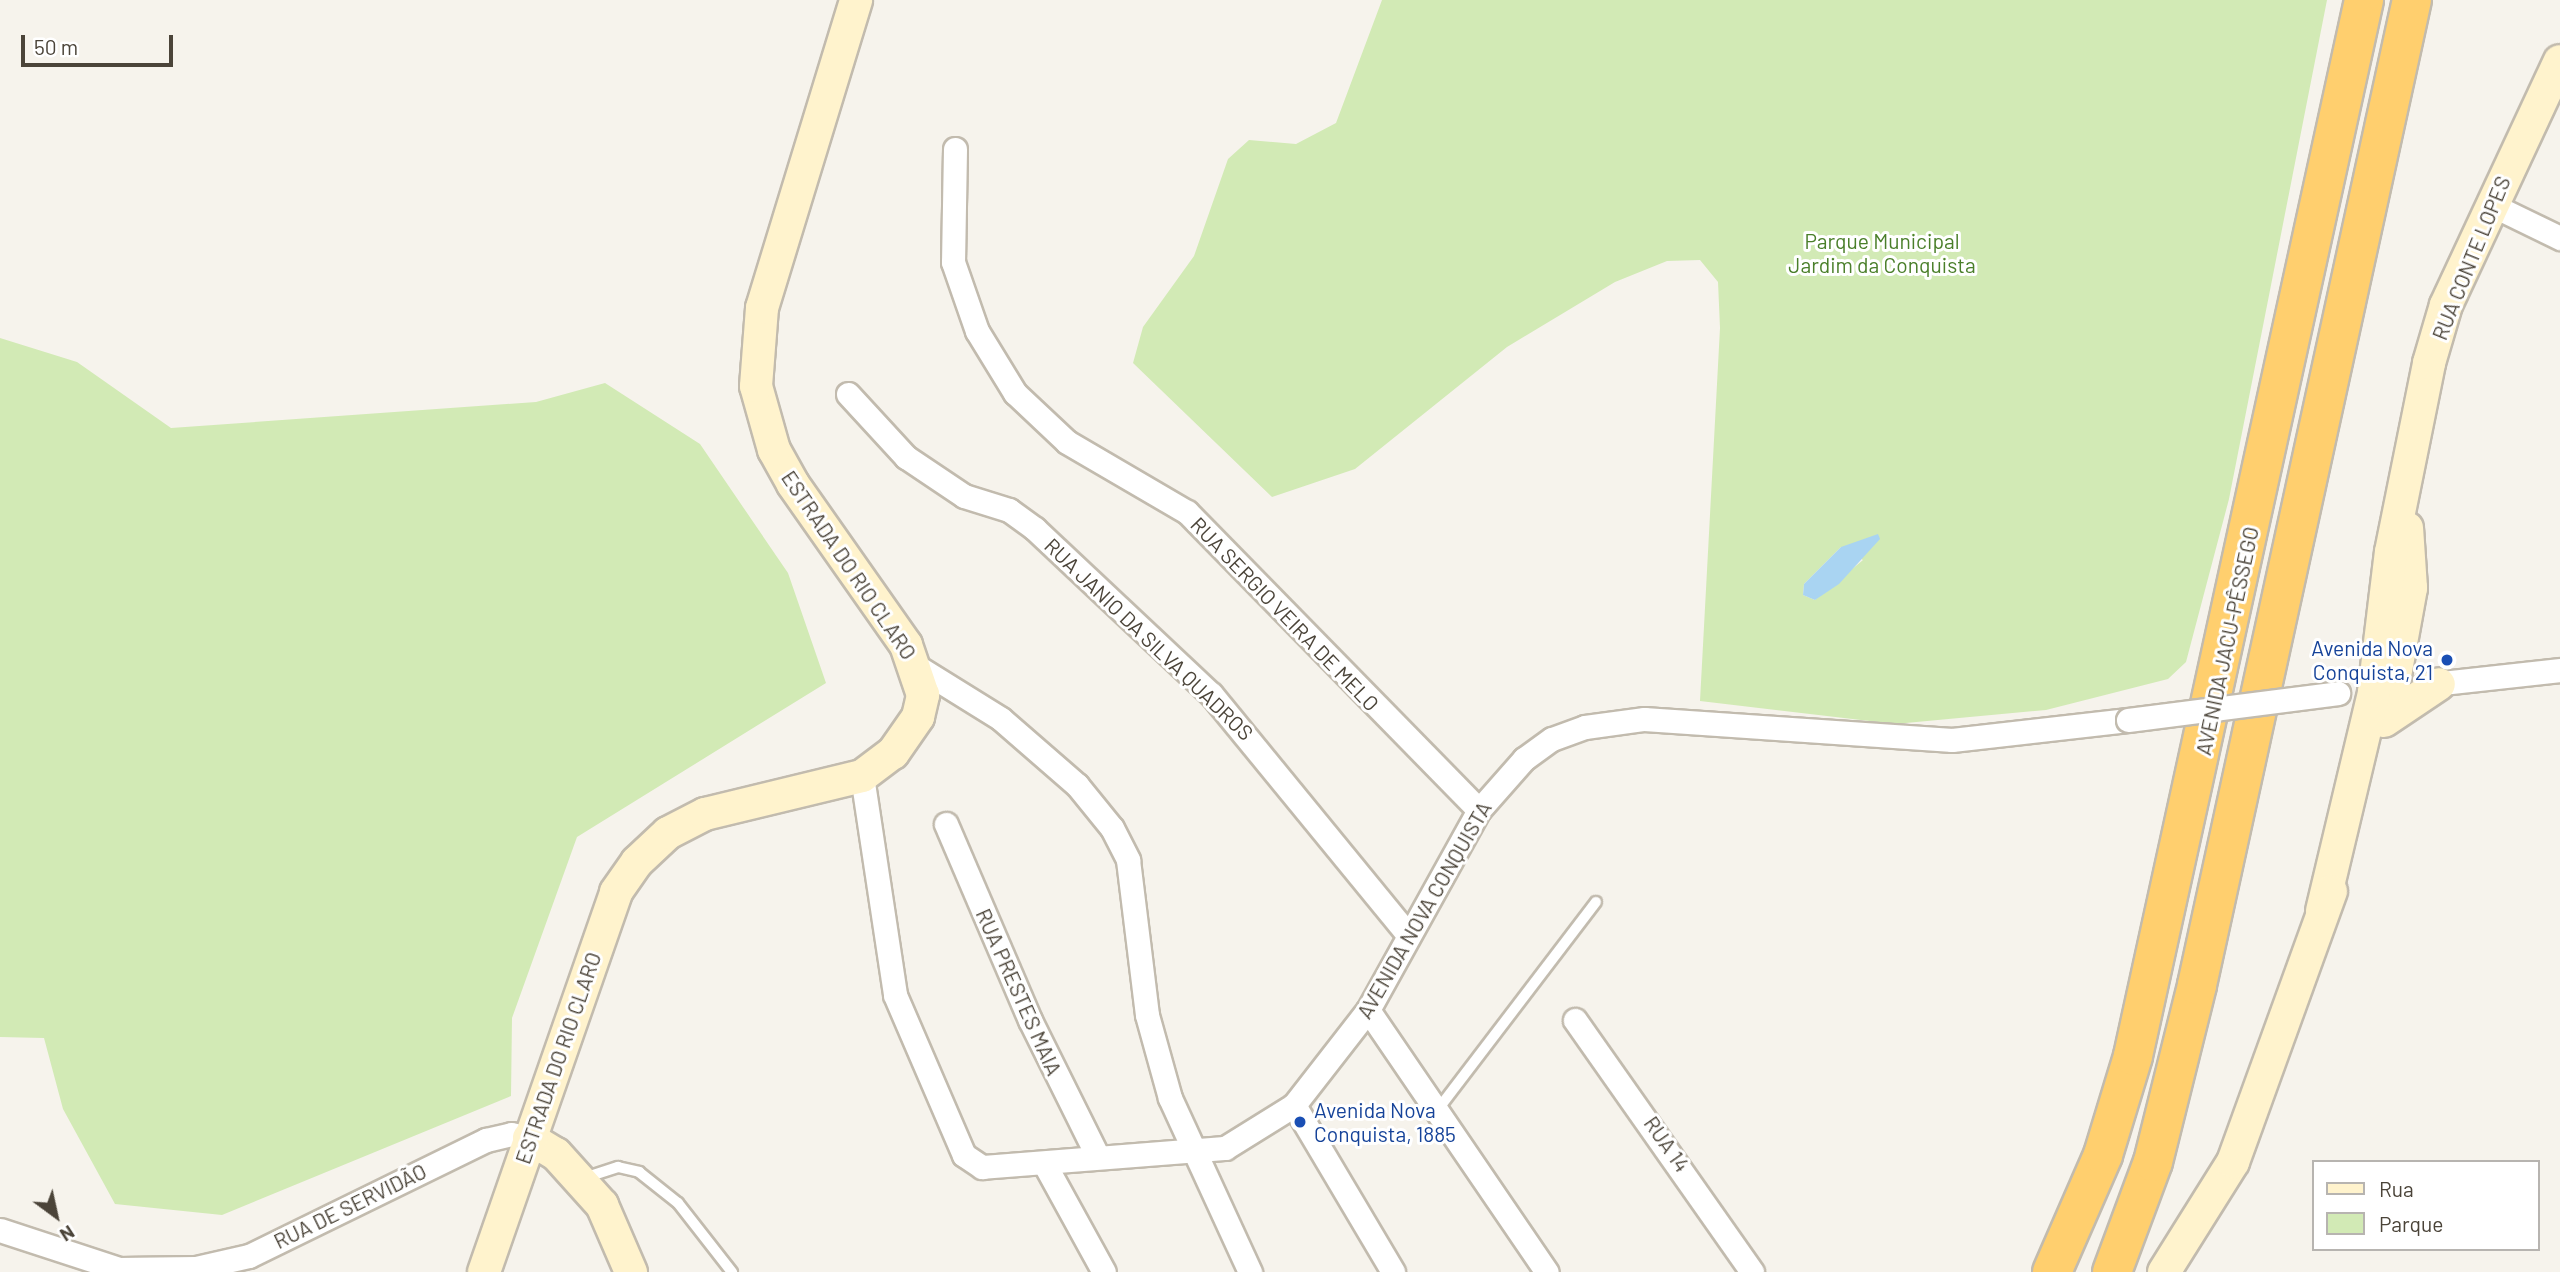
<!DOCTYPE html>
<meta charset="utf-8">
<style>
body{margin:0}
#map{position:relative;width:2560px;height:1272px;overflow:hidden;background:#f6f3ec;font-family:Barlow,sans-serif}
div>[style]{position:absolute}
.green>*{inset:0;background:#d2eab5}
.water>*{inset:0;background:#a9d4f2}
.roads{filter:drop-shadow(2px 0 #c2bbae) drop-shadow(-2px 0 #c2bbae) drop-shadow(0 2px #c2bbae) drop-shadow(0 -2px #c2bbae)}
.lane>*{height:10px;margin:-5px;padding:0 5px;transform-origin:5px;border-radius:5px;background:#fff}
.street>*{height:23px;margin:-11.5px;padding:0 11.5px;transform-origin:11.5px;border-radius:11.5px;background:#fff}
.secondary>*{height:32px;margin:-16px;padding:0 16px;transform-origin:16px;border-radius:16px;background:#fff3cd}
.highway>*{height:38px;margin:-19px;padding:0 19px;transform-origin:19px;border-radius:19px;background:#ffcf6e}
.bridges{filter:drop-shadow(2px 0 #c2bbae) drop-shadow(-2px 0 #c2bbae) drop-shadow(0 2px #c2bbae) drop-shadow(0 -2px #c2bbae)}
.street-bridge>*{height:23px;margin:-11.5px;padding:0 11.5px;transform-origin:11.5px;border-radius:11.5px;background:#fff}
.dots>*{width:19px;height:19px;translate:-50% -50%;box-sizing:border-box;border:4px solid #fff;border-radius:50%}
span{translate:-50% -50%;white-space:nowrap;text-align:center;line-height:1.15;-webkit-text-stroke:6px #fff;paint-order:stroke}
.park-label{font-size:21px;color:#4a7f2a}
.street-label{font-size:21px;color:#4b4439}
.transit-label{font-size:21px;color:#164399}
.right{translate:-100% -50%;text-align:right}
.left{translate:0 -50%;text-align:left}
.legend{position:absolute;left:2312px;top:1160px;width:228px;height:91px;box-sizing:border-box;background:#fff;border:2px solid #b7b4b0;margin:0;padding:9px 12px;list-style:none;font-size:21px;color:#4b4439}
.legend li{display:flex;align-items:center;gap:14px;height:35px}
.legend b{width:35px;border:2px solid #b7b4b0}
.north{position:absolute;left:21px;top:1181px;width:70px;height:70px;-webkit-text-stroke:5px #fff;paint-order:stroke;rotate:147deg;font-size:19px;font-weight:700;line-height:28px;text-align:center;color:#4b4439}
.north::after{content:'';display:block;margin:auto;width:24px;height:32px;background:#4b4439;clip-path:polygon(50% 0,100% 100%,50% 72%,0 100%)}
.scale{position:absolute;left:21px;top:35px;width:152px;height:32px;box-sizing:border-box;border:4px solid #4b4439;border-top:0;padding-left:9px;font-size:21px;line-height:24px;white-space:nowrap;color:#4b4439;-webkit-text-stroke:5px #fff;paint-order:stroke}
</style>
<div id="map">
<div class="green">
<div style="clip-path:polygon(evenodd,1382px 0,2327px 0,2229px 499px,2186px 662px,2168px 679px,2046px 710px,1895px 724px,1700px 701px,1720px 328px,1718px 282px,1700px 260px,1667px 261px,1615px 282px,1507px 347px,1355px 469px,1272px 497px,1133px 363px,1143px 327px,1194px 256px,1228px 159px,1249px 140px,1296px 144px,1336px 123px,1382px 0,1841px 547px,1863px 560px,1815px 600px,1803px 595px,1804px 584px,1841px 547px)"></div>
<div style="clip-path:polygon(0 338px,77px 362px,171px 428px,536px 402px,605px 383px,700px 444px,788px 573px,826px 683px,577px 837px,512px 1018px,511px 1096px,222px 1215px,115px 1204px,63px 1109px,44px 1038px,0 1037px)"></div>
</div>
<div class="water">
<div style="clip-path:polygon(1878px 534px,1880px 539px,1839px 584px,1815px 600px,1803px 595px,1804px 584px,1841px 547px)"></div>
</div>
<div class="roads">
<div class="lane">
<div style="left:1439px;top:1108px;width:259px;rotate:-52.7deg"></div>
<div style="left:584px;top:1178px;width:36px;rotate:-18deg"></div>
<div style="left:618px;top:1167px;width:22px;rotate:13deg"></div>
<div style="left:639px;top:1172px;width:50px;rotate:38.5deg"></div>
<div style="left:678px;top:1203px;width:88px;rotate:52deg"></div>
</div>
<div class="street">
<div style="left:955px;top:149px;width:113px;rotate:91deg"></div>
<div style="left:953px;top:262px;width:73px;rotate:70.8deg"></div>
<div style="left:977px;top:331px;width:73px;rotate:58.5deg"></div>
<div style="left:1015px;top:393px;width:71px;rotate:43.3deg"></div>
<div style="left:1067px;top:442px;width:139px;rotate:30.3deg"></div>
<div style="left:1187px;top:512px;width:417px;rotate:45.6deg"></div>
<div style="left:2490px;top:204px;width:78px;rotate:25.9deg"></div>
<div style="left:848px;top:394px;width:86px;rotate:47.4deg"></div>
<div style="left:906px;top:457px;width:70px;rotate:33.9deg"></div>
<div style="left:964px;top:496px;width:47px;rotate:17.3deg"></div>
<div style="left:1009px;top:510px;width:32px;rotate:36deg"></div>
<div style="left:1035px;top:529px;width:241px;rotate:43.2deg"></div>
<div style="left:1211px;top:694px;width:311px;rotate:50.7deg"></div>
<div style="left:916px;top:666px;width:100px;rotate:31.9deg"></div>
<div style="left:1001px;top:719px;width:101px;rotate:41deg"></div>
<div style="left:1077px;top:785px;width:55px;rotate:50.9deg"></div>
<div style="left:1112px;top:828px;width:36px;rotate:63deg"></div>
<div style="left:1128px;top:860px;width:156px;rotate:83deg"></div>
<div style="left:1147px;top:1015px;width:86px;rotate:74.5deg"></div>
<div style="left:1170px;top:1098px;width:192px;rotate:65.3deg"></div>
<div style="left:2424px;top:685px;width:137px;rotate:-6.3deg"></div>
<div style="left:862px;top:776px;width:221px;rotate:81.4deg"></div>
<div style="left:895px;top:995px;width:174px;rotate:66.7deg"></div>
<div style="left:964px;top:1155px;width:22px;rotate:34deg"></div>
<div style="left:982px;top:1167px;width:244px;rotate:-4.5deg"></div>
<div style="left:1225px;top:1148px;width:81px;rotate:-31.9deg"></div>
<div style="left:1294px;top:1105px;width:120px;rotate:-52.1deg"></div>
<div style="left:1368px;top:1010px;width:229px;rotate:-61deg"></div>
<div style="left:1479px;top:810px;width:68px;rotate:-48.6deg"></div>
<div style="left:1524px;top:759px;width:34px;rotate:-36deg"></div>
<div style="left:1552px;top:739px;width:35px;rotate:-20deg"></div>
<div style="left:1585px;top:727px;width:60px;rotate:-7.7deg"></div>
<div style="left:1644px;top:719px;width:309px;rotate:3.9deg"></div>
<div style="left:1952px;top:740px;width:177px;rotate:-6.5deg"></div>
<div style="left:946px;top:824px;width:213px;rotate:66.8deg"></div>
<div style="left:1030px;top:1020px;width:153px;rotate:63.6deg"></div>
<div style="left:1368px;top:1010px;width:317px;rotate:55.7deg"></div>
<div style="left:1575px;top:1020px;width:308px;rotate:54.9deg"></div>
<div style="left:1294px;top:1105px;width:194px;rotate:59.3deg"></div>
<div style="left:1044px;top:1163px;width:124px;rotate:61.2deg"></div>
<div style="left:0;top:1230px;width:125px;rotate:18.1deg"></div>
<div style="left:119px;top:1269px;width:77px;rotate:-0.7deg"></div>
<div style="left:196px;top:1268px;width:54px;rotate:-12.8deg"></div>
<div style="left:249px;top:1256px;width:264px;rotate:-26.1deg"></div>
<div style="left:486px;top:1140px;width:26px;rotate:-13deg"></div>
<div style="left:511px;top:1134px;width:18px;rotate:13deg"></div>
</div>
<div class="secondary">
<div style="left:2393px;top:687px;width:101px;rotate:-79.7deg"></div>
<div style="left:2411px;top:588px;width:60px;rotate:-93.8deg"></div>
<div style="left:2384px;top:721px;width:66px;rotate:-33.9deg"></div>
<div style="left:2322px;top:911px;width:225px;rotate:-76.6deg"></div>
<div style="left:2374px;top:692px;width:141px;rotate:-83.1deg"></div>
<div style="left:2391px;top:552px;width:193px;rotate:-78.6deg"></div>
<div style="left:2429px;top:363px;width:60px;rotate:-73.7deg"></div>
<div style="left:2446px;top:305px;width:269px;rotate:-65deg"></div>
<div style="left:529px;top:1138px;width:31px;rotate:31deg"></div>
<div style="left:556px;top:1154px;width:69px;rotate:48deg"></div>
<div style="left:602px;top:1205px;width:73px;rotate:66.6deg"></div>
<div style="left:484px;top:1272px;width:402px;rotate:-70.8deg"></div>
<div style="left:616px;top:892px;width:37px;rotate:-55deg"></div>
<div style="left:637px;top:862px;width:42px;rotate:-43.1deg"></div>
<div style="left:668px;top:833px;width:42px;rotate:-27.2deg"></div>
<div style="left:705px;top:814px;width:162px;rotate:-13.6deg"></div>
<div style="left:862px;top:776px;width:39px;rotate:-37deg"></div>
<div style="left:893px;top:753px;width:44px;rotate:-55.2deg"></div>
<div style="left:918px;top:717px;width:23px;rotate:-77deg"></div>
<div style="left:923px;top:695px;width:53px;rotate:-108.8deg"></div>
<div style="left:906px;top:645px;width:197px;rotate:-125.1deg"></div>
<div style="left:793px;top:484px;width:39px;rotate:-119deg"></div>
<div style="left:774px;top:450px;width:66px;rotate:-105.7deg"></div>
<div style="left:756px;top:386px;width:78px;rotate:-85.6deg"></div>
<div style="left:762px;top:308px;width:322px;rotate:-73deg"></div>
<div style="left:2164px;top:1272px;width:130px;rotate:-57.9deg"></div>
<div style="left:2233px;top:1162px;width:288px;rotate:-70.1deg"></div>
</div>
<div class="highway">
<div style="left:2052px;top:1272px;width:128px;rotate:-66.4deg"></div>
<div style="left:2103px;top:1155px;width:103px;rotate:-73.1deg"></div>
<div style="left:2133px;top:1056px;width:1081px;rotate:-77.66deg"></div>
<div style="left:2112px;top:1272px;width:117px;rotate:-69.6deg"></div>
<div style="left:2153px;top:1162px;width:182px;rotate:-76deg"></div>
<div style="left:2197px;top:985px;width:1008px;rotate:-77.69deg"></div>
</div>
</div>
<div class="bridges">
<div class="street-bridge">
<div style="left:2128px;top:720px;width:212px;rotate:-7.3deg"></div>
</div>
</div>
<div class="dots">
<div style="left:2447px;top:660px;background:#1a4fb4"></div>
<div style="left:1300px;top:1122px;background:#1a4fb4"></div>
</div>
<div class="park-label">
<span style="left:1882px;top:253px">Parque Municipal<br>Jardim da Conquista</span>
</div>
<div class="street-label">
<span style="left:2471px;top:258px;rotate:-68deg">RUA CONTE LOPES</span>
<span style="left:849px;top:565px;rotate:56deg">ESTRADA DO RIO CLARO</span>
<span style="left:1285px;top:614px;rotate:46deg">RUA SERGIO VEIRA DE MELO</span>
<span style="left:1149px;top:639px;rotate:44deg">RUA JANIO DA SILVA QUADROS</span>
<span style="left:2227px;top:641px;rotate:-78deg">AVENIDA JACU-PÊSSEGO</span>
<span style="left:1424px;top:910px;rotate:-60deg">AVENIDA NOVA CONQUISTA</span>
<span style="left:1019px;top:992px;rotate:66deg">RUA PRESTES MAIA</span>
<span style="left:558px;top:1058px;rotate:-71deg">ESTRADA DO RIO CLARO</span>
<span style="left:1667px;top:1144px;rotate:55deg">RUA 14</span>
<span style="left:350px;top:1206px;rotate:-26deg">RUA DE SERVIDÃO</span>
</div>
<div class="transit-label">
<span class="right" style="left:2433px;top:660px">Avenida Nova<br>Conquista, 21</span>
<span class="left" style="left:1314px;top:1122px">Avenida Nova<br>Conquista, 1885</span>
</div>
<ul class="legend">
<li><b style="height:9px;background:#fff3cd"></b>Rua</li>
<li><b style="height:19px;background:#d2eab5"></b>Parque</li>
</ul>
<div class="north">N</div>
<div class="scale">50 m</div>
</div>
